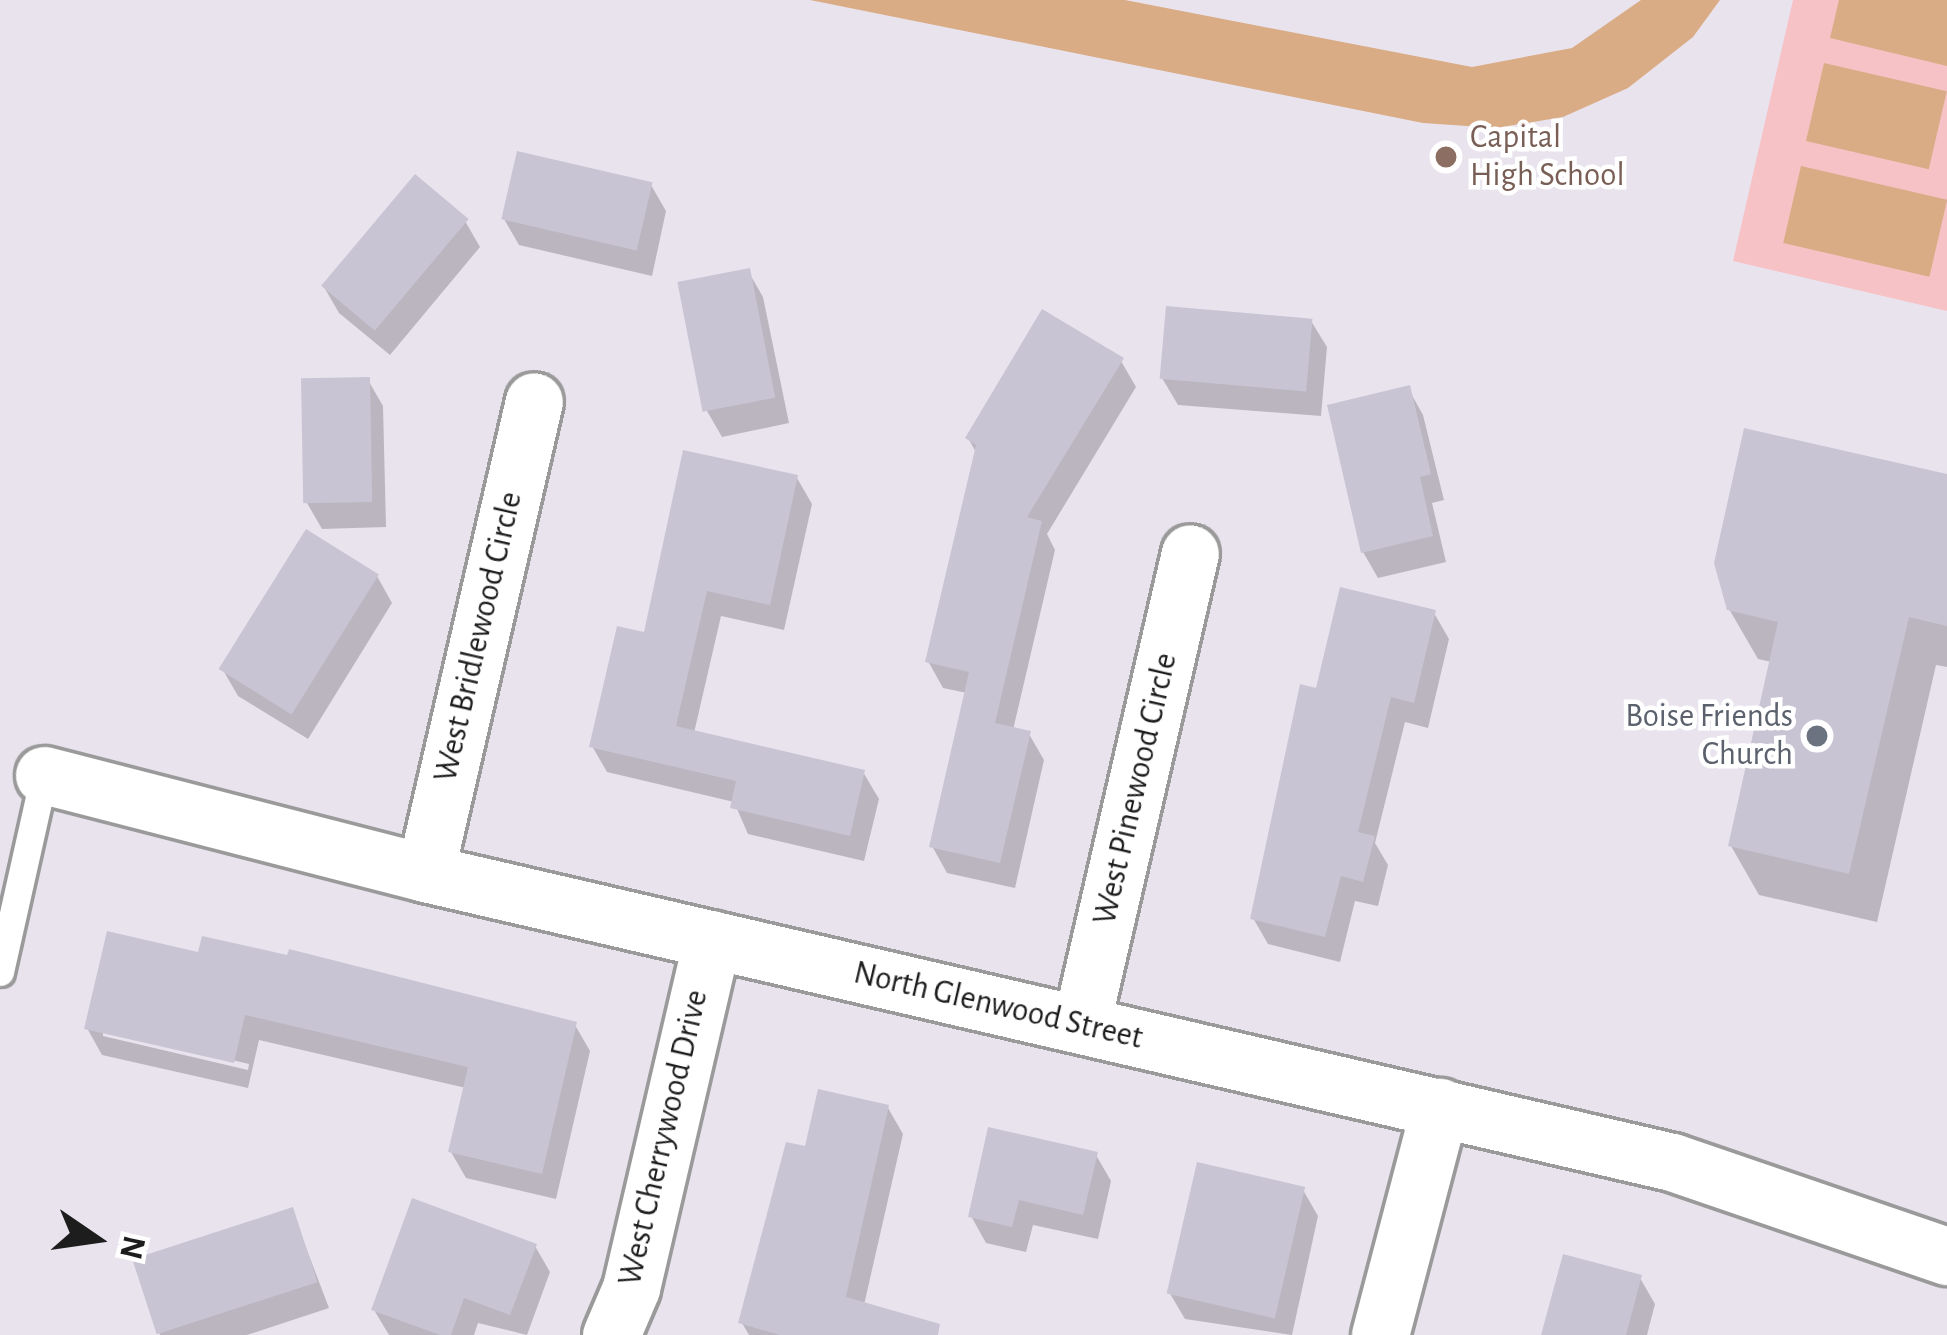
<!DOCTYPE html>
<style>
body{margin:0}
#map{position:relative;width:1947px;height:1335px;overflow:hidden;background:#e9e3ee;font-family:"Alegreya Sans",sans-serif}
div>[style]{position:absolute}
.park>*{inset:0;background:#f6c2c6}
.pitch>*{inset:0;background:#d9ac85;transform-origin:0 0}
.shadow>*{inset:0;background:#0003}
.building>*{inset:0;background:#c9c4d4;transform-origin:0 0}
.roads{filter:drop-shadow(3px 0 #9a9a9a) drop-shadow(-3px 0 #9a9a9a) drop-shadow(0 3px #9a9a9a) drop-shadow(0 -3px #9a9a9a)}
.lane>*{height:27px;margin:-13.5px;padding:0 13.5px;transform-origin:13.5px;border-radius:13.5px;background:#fff}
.street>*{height:57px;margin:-28.5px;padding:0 28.5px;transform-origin:28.5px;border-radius:28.5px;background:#fff}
.dots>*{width:33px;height:33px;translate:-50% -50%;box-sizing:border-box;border:6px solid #fff;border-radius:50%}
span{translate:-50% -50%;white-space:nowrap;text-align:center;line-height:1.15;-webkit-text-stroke:9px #fff;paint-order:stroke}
.education-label{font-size:33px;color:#785e54}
.left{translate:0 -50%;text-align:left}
.street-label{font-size:33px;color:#1d1d1d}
.worship-label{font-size:33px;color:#5b616d}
.right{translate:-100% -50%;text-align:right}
.north{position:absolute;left:36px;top:1179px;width:120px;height:120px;-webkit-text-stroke:9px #fff;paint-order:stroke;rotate:103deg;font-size:33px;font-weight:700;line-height:48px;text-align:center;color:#1d1d1d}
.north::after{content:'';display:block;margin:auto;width:42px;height:54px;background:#1d1d1d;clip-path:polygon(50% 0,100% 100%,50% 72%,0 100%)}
</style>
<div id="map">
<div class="park">
<div style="clip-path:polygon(1793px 0,1947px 0,1947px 311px,1733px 261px)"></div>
</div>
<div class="pitch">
<div style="clip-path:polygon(810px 0,1125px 0,1472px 67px,1572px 48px,1641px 0,1720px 0,1693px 37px,1628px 88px,1563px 117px,1496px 128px,1423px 123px)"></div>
<div style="clip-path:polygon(1839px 0,1947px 0,1947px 66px,1830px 38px)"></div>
<div style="left:1824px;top:63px;width:126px;height:80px;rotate:13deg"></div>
<div style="left:1801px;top:166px;width:150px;height:79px;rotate:13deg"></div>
</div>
<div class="shadow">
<div style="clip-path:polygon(651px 185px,666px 211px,652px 276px,519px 245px,504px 219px)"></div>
<div style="clip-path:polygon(465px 221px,480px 247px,390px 355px,339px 313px,324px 287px)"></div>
<div style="clip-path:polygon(748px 271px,763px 297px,789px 423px,722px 437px,707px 411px)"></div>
<div style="clip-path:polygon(1311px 321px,1327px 347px,1321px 416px,1178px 405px,1162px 378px)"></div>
<div style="clip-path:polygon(1121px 361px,1136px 387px,1047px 534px,1055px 550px,1013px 730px,1029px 734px,1044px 760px,1015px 888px,947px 873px,932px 846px,967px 693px,943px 688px,928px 661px,977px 454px,968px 438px)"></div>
<div style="clip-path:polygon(368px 380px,383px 406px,386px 527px,322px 529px,307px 503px)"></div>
<div style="clip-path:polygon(1408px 388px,1423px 415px,1444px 500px,1432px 503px,1446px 562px,1378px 578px,1363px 552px)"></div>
<div style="clip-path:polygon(1947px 477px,1947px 667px,1936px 665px,1877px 922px,1759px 895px,1731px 846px,1772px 662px,1758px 659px,1729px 609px)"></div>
<div style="clip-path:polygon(797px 478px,812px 504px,784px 630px,721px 616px,694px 733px,863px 772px,879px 799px,864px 861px,748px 834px,734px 802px,607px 772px,592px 746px,646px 636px)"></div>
<div style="clip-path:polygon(377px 576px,392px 603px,308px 739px,238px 696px,223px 670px)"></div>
<div style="clip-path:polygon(1434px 613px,1449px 639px,1428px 728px,1405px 722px,1375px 843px,1388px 865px,1378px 906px,1355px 901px,1340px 962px,1268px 944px,1253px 918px,1319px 692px)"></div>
<div style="clip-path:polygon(evenodd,200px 956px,575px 1025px,590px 1051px,556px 1199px,466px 1178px,451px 1152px,466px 1088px,259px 1040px,248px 1088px,102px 1055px,87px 1028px,200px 956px,103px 1030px,249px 1064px,248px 1070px,103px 1036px,103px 1030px)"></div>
<div style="clip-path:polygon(888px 1108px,903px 1134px,864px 1305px,895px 1335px,749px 1335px,742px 1323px,807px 1150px)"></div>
<div style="clip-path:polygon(1096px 1155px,1111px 1181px,1098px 1239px,1033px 1225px,1026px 1252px,986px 1243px,971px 1216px)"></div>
<div style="clip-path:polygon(1303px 1190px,1318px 1216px,1292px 1335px,1185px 1319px,1169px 1292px)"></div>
<div style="clip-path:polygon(292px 1211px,329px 1308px,247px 1335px,160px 1335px,136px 1261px)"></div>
<div style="clip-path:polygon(535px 1246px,550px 1272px,527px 1335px,478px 1323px,474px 1335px,389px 1335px,374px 1310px)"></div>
<div style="clip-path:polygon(1640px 1278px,1655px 1304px,1647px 1335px,1544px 1335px)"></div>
</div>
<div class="building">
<div style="left:517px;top:151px;width:139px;height:70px;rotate:13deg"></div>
<div style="left:415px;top:174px;width:70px;height:146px;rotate:40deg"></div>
<div style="left:750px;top:268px;width:132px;height:74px;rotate:79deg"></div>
<div style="left:1166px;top:306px;width:147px;height:73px;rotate:5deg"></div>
<div style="clip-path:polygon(1042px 309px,1124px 358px,1027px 517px,1042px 521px,995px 723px,1031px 731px,1000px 863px,929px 847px,969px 672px,925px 662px,976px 445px,965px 438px)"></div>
<div style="left:370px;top:377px;width:125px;height:69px;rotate:89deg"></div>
<div style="clip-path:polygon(1410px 385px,1431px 474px,1420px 477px,1433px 536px,1361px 553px,1327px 405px)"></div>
<div style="clip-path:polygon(1744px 428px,1947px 474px,1947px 626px,1909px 617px,1849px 874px,1728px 846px,1778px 622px,1727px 610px,1714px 563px)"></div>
<div style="clip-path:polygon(683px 450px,798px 475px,770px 605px,707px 591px,676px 726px,865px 770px,850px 836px,730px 808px,736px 781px,589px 747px,617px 626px,644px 632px)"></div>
<div style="left:306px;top:529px;width:86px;height:165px;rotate:32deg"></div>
<div style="clip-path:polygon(1340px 587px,1436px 610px,1414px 703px,1391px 697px,1358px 832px,1375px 836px,1363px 882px,1341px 876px,1325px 937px,1250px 919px,1300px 684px,1316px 688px)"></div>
<div style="clip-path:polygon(107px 931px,198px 952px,202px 936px,287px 955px,289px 949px,577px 1022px,542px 1174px,448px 1152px,468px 1067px,245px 1015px,234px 1063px,84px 1029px)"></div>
<div style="clip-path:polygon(818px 1089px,889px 1105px,846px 1297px,940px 1324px,938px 1335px,780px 1335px,738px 1323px,786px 1142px,805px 1146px)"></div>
<div style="clip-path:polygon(988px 1127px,1098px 1152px,1083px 1215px,1019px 1200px,1012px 1227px,968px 1217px)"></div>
<div style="left:1197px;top:1162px;width:111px;height:135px;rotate:13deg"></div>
<div style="clip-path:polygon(412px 1198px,537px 1244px,510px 1315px,464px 1298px,451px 1335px,440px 1335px,371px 1310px)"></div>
<div style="left:293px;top:1207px;width:79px;height:169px;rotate:72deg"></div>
<div style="clip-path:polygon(1563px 1254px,1642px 1275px,1626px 1335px,1541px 1335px)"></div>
</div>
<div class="roads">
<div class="lane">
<div style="left:0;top:972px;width:202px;rotate:-77.4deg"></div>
</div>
<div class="street">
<div style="left:44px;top:775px;width:393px;rotate:14.4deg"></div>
<div style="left:425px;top:873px;width:1280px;rotate:13.05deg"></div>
<div style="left:1672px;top:1162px;width:291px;rotate:18.9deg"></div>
<div style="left:425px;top:873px;width:484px;rotate:-77deg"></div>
<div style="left:1081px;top:1025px;width:484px;rotate:-77deg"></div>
<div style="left:611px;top:1335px;width:51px;rotate:-66.9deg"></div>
<div style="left:631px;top:1288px;width:358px;rotate:-76.9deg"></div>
<div style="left:1380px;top:1335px;width:236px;rotate:-75.3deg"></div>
</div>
</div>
<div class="dots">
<div style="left:1446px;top:157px;background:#8d6e63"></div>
<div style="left:1817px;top:736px;background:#6b7280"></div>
</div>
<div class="education-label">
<span class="left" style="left:1470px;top:157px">Capital<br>High School</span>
</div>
<div class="street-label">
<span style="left:479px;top:637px;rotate:-77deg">West Bridlewood Circle</span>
<span style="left:1136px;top:789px;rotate:-77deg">West Pinewood Circle</span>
<span style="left:998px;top:1006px;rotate:13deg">North Glenwood Street</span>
<span style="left:664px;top:1138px;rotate:-77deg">West Cherrywood Drive</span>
</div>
<div class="worship-label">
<span class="right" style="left:1793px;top:736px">Boise Friends<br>Church</span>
</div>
<div class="north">N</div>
</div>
